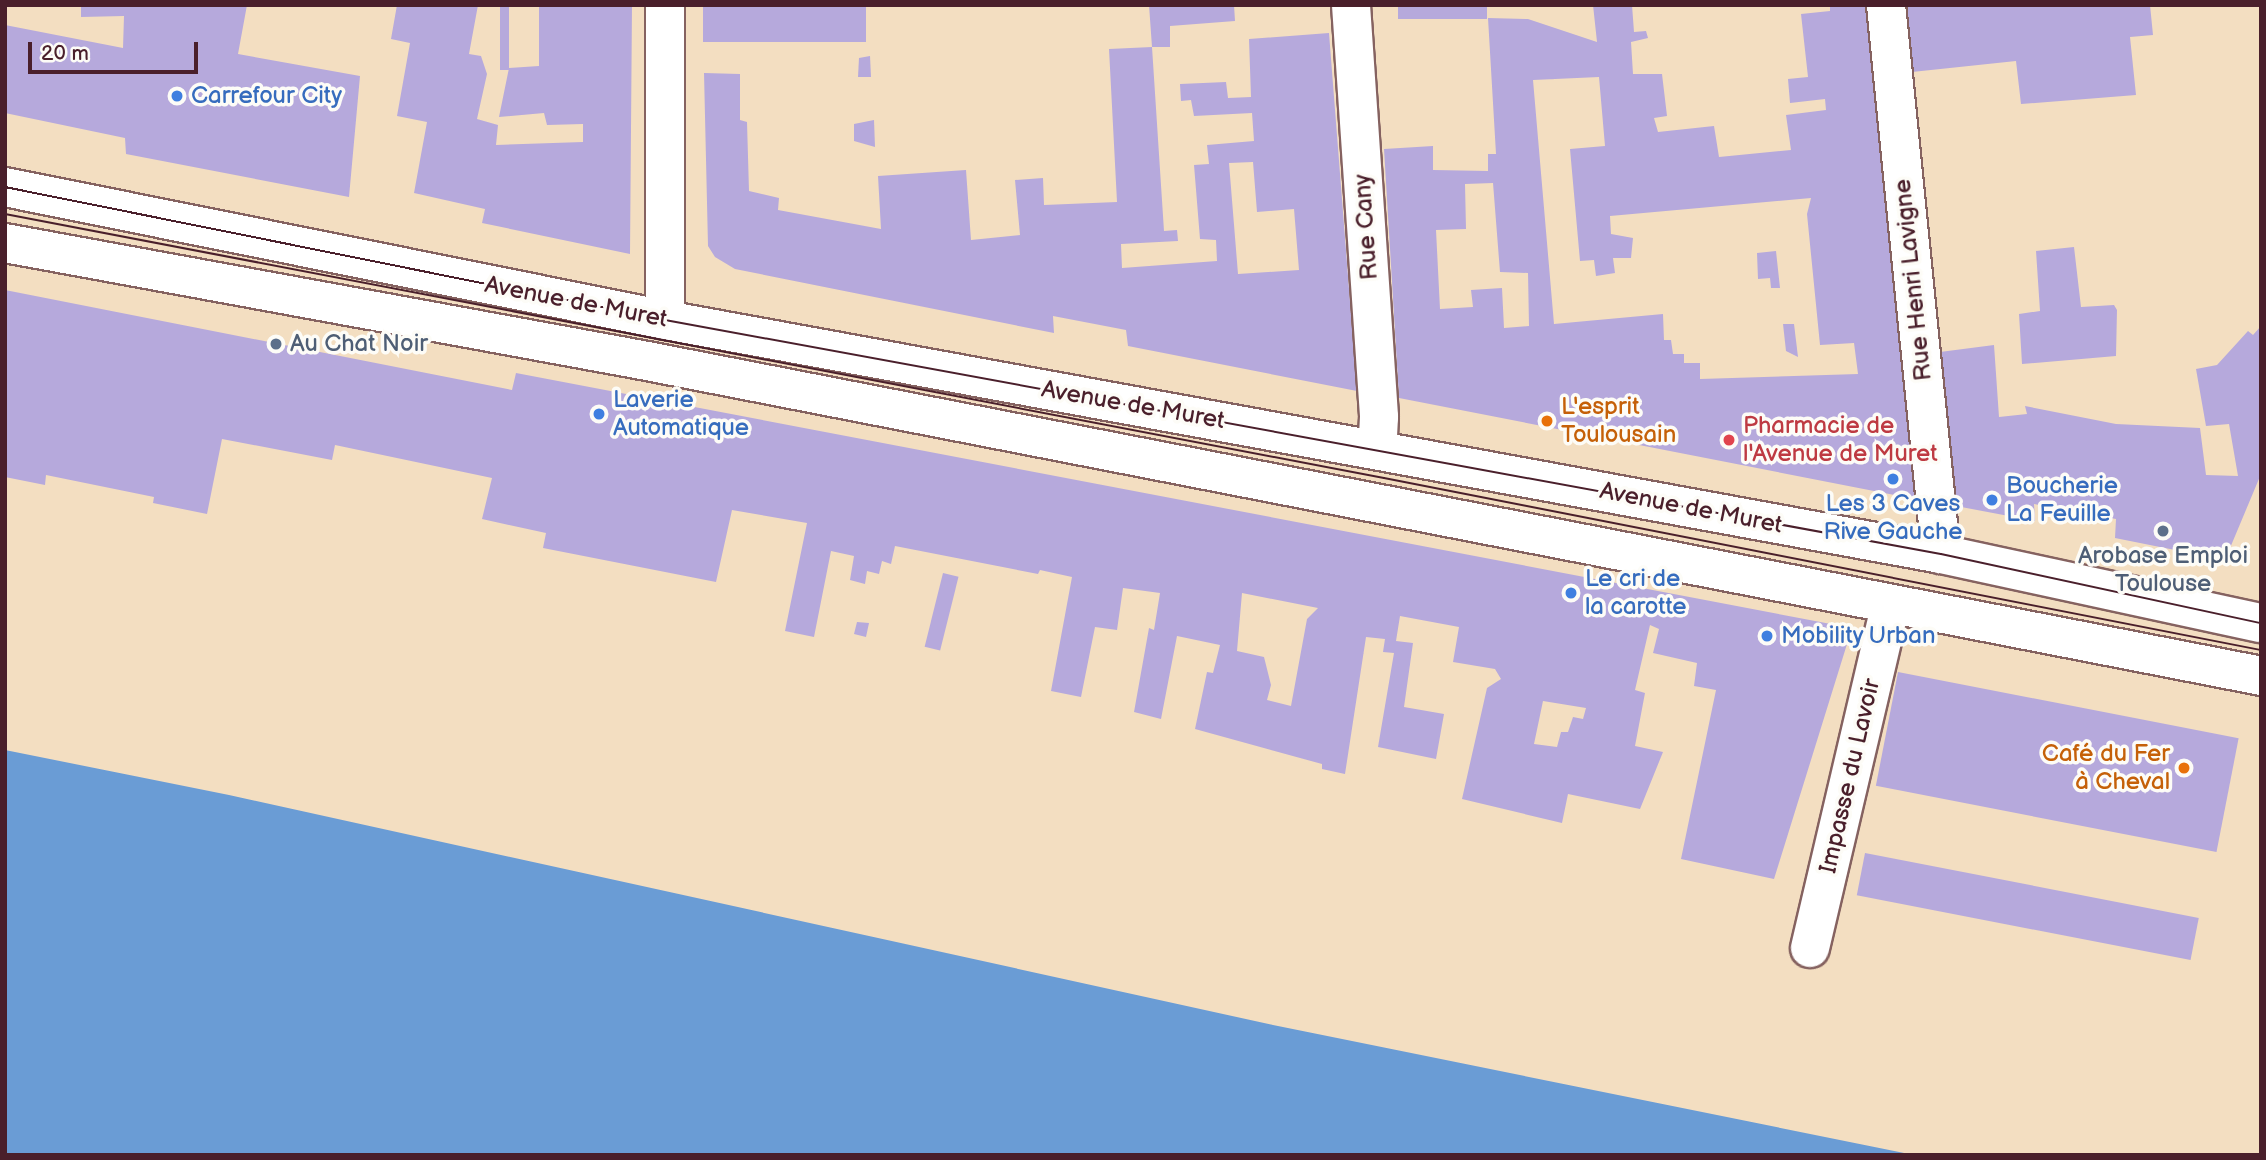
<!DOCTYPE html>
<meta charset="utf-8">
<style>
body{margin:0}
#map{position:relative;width:2266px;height:1160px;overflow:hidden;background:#f3dec1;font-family:"Balsamiq Sans",sans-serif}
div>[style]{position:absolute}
.water>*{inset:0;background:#6a9cd5}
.building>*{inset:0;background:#b6a9dc;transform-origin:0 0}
.roads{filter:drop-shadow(2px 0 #856260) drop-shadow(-2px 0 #856260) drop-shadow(0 2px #856260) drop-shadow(0 -2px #856260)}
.street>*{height:38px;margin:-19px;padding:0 19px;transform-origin:19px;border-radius:19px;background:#fff}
.primary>*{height:38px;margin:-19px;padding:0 19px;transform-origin:19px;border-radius:19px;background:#fff}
.tram>*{height:2px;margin:-1px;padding:0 1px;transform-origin:1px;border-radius:1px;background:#4a1f2b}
.dots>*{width:19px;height:19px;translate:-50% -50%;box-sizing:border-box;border:4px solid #fdfcf7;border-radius:50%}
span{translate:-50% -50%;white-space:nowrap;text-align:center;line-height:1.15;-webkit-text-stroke:7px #fdfcf7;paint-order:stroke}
.shop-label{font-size:24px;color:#366cbe}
.left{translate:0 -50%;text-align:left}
.street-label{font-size:24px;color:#4a1f2b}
.service-label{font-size:24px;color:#4e5e75}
.food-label{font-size:24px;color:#c56008}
.right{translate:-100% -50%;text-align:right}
.health-label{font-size:24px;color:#be3a42}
.frame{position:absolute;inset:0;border:7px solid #4a1f2b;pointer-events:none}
.scale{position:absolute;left:28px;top:42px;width:170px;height:32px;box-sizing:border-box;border:4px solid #4a1f2b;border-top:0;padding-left:9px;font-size:21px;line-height:24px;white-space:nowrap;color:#4a1f2b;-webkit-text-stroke:5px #fdfcf7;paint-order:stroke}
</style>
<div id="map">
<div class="water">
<div style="clip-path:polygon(5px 750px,229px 795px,1273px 1025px,1914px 1155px,5px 1155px)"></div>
</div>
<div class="building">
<div style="clip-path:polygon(81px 5px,247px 5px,238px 54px,360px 76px,349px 197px,126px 154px,125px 138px,5px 113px,5px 25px,123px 48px,124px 16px,81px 17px)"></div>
<div style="clip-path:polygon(397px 5px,478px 5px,469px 54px,481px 56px,487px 74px,477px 119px,498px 125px,496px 145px,583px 142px,583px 124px,547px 125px,544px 113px,499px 117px,509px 68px,539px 66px,539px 5px,632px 5px,630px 254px,482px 223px,485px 209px,414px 193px,427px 122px,397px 116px,410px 43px,391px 39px)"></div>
<div style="left:500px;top:5px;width:9px;height:65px"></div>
<div style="left:703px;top:5px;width:163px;height:37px"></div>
<div style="clip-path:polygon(1149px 5px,1234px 5px,1235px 21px,1170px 26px,1170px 47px,1152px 47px)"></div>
<div style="left:1398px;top:5px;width:89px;height:14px"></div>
<div style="clip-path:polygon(evenodd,1593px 5px,1632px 5px,1634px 32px,1646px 31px,1648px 38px,1631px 42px,1633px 74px,1662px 74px,1667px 116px,1654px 118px,1658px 132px,1714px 126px,1719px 157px,1791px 150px,1786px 115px,1826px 110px,1825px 99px,1790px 103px,1788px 79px,1808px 77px,1801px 14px,1830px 11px,1830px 5px,1867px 5px,1920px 500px,1399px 398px,1384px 149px,1433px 146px,1433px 170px,1488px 171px,1488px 154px,1496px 154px,1488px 18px,1528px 19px,1597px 42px,1593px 5px,1599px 77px,1605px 146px,1570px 149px,1580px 261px,1594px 260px,1596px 276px,1615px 273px,1613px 258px,1631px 258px,1633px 238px,1611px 234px,1610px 216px,1811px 198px,1807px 214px,1820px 345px,1854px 343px,1858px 374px,1700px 379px,1700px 363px,1684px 363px,1684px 354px,1673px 354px,1671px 340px,1664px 340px,1663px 314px,1554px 324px,1533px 80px,1599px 77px,1593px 5px,1493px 183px,1500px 272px,1528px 273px,1529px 326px,1504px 328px,1502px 288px,1471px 290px,1473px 307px,1440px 309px,1436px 230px,1466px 229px,1465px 184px,1493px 183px)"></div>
<div style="clip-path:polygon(1904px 5px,2150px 5px,2153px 35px,2130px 37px,2136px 95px,2021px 104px,2016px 61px,1912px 72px)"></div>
<div style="clip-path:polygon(evenodd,1329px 33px,1357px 391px,1128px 346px,1126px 330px,1053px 316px,1054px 333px,735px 269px,715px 257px,708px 246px,704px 73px,740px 74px,740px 120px,747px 122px,749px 191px,779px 198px,778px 210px,881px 229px,878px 176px,966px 170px,971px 240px,1020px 235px,1015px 180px,1043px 178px,1044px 205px,1117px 202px,1109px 49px,1152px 47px,1164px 231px,1177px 230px,1178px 241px,1121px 244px,1122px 268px,1217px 261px,1216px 240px,1200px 239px,1194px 165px,1209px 164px,1207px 145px,1254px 141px,1252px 113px,1194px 116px,1191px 100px,1181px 101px,1180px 84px,1226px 82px,1228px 98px,1251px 97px,1249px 39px,1329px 33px,1253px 162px,1257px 212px,1294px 209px,1299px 270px,1238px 274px,1229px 163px,1253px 162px)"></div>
<div style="clip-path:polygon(870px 56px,871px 77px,858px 77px,859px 58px)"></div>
<div style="clip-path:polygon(874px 120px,875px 147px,854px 141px,854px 124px)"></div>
<div style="clip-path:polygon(2074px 247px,2081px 307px,2114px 305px,2117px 310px,2116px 356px,2022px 364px,2019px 314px,2040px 311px,2036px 251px)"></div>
<div style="clip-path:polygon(1776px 251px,1780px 288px,1771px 288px,1770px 278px,1758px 279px,1757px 253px)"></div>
<div style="clip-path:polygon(evenodd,5px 290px,512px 390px,516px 373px,1852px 628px,1774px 879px,1681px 859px,1716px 690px,1694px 686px,1697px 663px,1653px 653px,1659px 629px,1650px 625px,1635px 690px,1645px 693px,1635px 746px,1663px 752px,1640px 809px,1568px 794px,1562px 823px,1462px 799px,1487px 688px,1501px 679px,1495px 669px,1453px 662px,1459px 627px,1400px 616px,1396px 641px,1413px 643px,1404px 707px,1444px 714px,1436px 759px,1378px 747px,1394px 653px,1383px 652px,1385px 639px,1366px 637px,1345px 774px,1322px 769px,1322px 764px,1195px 729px,1207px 672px,1213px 673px,1220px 645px,1177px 636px,1161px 719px,1134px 712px,1149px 628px,1154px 630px,1160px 593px,1123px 588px,1117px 630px,1095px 627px,1081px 697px,1051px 691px,1072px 577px,1040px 570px,1038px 574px,895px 546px,891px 564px,882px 561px,879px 574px,867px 571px,865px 584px,850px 580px,854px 556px,831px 551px,814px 637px,785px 631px,807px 523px,732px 510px,716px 582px,543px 548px,546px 533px,482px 519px,492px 478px,335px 445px,332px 460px,222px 439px,207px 514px,153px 503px,154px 497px,46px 475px,45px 485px,5px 477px,5px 290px,1242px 593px,1318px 608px,1307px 619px,1291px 706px,1267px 700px,1271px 685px,1264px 657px,1237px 651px,1242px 593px,5px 290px,1543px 701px,1586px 708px,1583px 719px,1573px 717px,1568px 732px,1561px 732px,1557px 747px,1534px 744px,1543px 701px)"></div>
<div style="clip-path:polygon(1783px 324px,1794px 324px,1798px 357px,1786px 351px)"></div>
<div style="clip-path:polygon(2261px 326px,2261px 474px,2225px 560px,2115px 538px,2116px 519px,2034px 504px,2035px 521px,1956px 506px,1940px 352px,1994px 345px,1999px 417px,2027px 414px,2025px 406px,2116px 424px,2200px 428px,2206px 475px,2238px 476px,2229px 424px,2206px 426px,2196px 369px,2217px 365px,2248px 331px,2253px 335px)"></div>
<div style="left:943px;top:573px;width:16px;height:76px;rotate:14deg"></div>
<div style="clip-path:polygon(857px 622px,869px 623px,866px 637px,854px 634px)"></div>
<div style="left:1898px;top:672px;width:347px;height:116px;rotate:11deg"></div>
<div style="left:1865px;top:853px;width:340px;height:43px;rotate:11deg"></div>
</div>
<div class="roads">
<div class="street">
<div style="left:1351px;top:5px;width:413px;rotate:86.1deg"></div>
<div style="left:1379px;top:417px;width:33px;rotate:93deg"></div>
<div style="left:1886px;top:5px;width:552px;rotate:84.28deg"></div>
<div style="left:665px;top:320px;width:315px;rotate:-90deg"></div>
<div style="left:1810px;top:948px;width:353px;rotate:-76.8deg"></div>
</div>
<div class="primary">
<div style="left:5px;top:187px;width:673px;rotate:11.39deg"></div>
<div style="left:665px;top:320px;width:1297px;rotate:10.39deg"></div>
<div style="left:1941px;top:554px;width:327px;rotate:12.2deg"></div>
<div style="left:5px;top:243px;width:648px;rotate:10.41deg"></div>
<div style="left:642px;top:360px;width:1650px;rotate:11.04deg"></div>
</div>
</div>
<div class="tram">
<div style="left:5px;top:187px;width:673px;rotate:11.39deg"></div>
<div style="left:665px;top:320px;width:1297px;rotate:10.39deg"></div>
<div style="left:1941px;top:554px;width:327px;rotate:12.2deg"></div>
<div style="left:5px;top:214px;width:1404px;rotate:10.84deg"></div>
<div style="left:1384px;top:478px;width:894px;rotate:11.1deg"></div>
</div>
<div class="dots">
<div style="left:177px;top:96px;background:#3f7fe0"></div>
<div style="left:276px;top:344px;background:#5c6f8a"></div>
<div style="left:599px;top:414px;background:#3f7fe0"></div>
<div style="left:1547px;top:421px;background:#e8710a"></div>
<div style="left:1729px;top:440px;background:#e0444e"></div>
<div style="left:1893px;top:479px;background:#3f7fe0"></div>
<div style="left:1992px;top:500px;background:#3f7fe0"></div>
<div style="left:2163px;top:531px;background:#5c6f8a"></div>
<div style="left:1571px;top:593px;background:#3f7fe0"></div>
<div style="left:1767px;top:636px;background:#3f7fe0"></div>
<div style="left:2184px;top:768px;background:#e8710a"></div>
</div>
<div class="shop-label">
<span class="left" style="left:191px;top:96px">Carrefour City</span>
<span class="left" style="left:613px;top:414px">Laverie<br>Automatique</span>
<span class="left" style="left:2006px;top:500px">Boucherie<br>La Feuille</span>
<span style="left:1893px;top:518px">Les 3 Caves<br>Rive Gauche</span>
<span class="left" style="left:1585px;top:593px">Le cri de<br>la carotte</span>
<span class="left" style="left:1781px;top:636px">Mobility Urban</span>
</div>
<div class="street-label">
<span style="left:1366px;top:227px;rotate:-94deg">Rue Cany</span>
<span style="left:1913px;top:280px;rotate:-96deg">Rue Henri Lavigne</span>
<span style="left:576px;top:302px;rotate:11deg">Avenue de Muret</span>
<span style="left:1133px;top:405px;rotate:10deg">Avenue de Muret</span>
<span style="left:1691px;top:508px;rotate:11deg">Avenue de Muret</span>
<span style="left:1850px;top:776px;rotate:-77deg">Impasse du Lavoir</span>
</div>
<div class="service-label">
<span class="left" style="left:290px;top:344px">Au Chat Noir</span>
<span style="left:2163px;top:570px">Arobase Emploi<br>Toulouse</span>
</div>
<div class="food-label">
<span class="left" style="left:1561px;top:421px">L'esprit<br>Toulousain</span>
<span class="right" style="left:2170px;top:768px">Café du Fer<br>à Cheval</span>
</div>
<div class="health-label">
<span class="left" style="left:1743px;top:440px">Pharmacie de<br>l'Avenue de Muret</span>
</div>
<div class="frame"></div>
<div class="scale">20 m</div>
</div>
